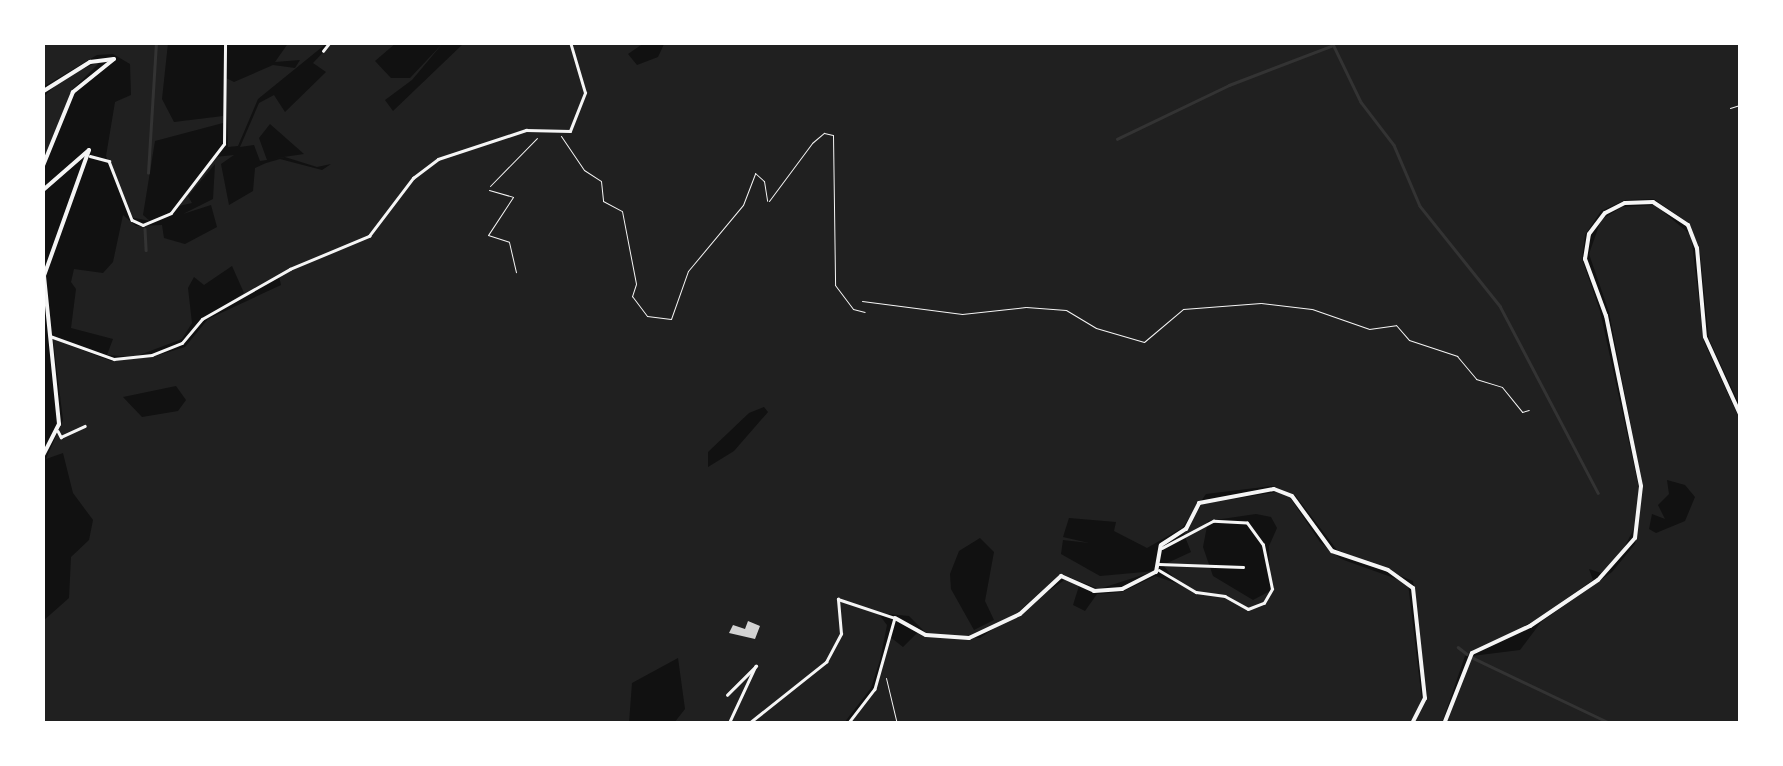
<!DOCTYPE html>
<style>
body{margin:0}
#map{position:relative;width:1783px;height:766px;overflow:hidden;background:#111;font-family:Helvetica,sans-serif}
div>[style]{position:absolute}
.green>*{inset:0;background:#202020}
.stream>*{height:2.5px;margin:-1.25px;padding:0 1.25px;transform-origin:1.25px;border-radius:1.25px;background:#333}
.building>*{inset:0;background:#d3d3d3}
.path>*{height:1px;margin:-0.5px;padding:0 0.5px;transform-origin:0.5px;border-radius:0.5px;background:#f5f5f5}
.minor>*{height:2.5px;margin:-1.25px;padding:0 1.25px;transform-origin:1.25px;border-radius:1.25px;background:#f5f5f5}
.tertiary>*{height:4px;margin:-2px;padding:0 2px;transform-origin:2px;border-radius:2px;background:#f5f5f5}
span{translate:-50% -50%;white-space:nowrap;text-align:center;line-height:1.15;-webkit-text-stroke:9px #fff;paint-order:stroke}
.frame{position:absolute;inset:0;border:45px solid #fff;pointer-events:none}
</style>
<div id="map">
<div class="green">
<div style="clip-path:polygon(289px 42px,327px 43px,258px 99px,238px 146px,228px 147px,226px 78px,234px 82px,273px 65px,295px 68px,300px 60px,275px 62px)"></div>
<div style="clip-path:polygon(evenodd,665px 42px,1740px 43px,1740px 406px,1709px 339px,1700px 253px,1690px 224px,1654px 199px,1625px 200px,1601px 211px,1585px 235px,1582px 259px,1600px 311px,1639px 488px,1638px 521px,1617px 561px,1601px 573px,1589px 569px,1593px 580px,1536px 620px,1465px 656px,1442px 723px,1414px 723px,1427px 695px,1413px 581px,1337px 550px,1295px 495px,1272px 486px,1206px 494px,1182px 528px,1147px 548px,1114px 531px,1116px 522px,1069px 518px,1063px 537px,1089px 543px,1063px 540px,1061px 554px,1100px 576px,1155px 571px,1099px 589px,1061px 574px,1009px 620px,968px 637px,927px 634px,909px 616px,878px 613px,887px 625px,880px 660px,871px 688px,844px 723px,674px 723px,685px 709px,678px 658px,632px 683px,629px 723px,43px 724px,43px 621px,69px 598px,71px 557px,89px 540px,93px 520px,73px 493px,63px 453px,46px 459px,63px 420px,53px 339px,111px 361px,152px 357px,185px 347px,208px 319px,281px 285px,279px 276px,215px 312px,244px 293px,232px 266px,204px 285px,194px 277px,188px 288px,192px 323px,182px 339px,134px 357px,107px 355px,113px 339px,71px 328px,76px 289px,71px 282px,74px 269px,103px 273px,113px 262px,123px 215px,136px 226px,162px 225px,164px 238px,185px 244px,217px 227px,211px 205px,183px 214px,213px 199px,215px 164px,188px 196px,192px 203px,179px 206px,215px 157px,234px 155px,221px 164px,229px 205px,253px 191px,255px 168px,266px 163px,280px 159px,322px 170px,331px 164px,317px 167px,285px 157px,270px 159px,304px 154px,270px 124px,259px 138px,267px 160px,260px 161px,254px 145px,240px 147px,259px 103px,274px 95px,285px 112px,326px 72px,313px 63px,332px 43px,396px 43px,375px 61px,391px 78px,410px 78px,443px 43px,412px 80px,385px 100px,393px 111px,464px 43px,644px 43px,628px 54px,637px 65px,658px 57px,665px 42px,176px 386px,186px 400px,178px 411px,142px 417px,123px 397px,176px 386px,665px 42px,764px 407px,768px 412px,734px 451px,708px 467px,708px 452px,749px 413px,764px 407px,665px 42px,980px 538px,994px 552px,985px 601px,994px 620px,974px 630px,951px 589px,950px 574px,959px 551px,980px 538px)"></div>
<div style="clip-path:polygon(43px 43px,168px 43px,162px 99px,174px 122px,223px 116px,223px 123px,155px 141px,143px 215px,150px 221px,130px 217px,106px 156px,115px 102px,131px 95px,130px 64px,113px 54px,97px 55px,43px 87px)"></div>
<div style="clip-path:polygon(101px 61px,72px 90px,43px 161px,43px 97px,66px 76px)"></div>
<div style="clip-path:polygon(evenodd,1655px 205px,1691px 235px,1704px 342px,1740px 420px,1740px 723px,1445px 724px,1472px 656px,1520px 650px,1541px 622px,1612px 572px,1635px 544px,1643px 488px,1609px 312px,1589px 254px,1601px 220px,1622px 207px,1655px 205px,1667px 480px,1685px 485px,1695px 497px,1685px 521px,1656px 533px,1649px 529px,1652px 514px,1665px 519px,1658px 505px,1669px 494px,1667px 480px)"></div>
<div style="clip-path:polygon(evenodd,1277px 492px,1289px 496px,1320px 542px,1341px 559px,1408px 583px,1422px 701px,1410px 723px,850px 724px,876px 690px,889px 636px,903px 647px,917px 633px,980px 638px,1066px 579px,1079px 586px,1073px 605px,1085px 611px,1097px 594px,1122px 592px,1155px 576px,1179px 584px,1163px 565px,1191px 552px,1184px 534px,1202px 504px,1277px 492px,1256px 514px,1271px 517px,1277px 528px,1269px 546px,1270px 591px,1253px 600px,1213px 576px,1203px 547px,1208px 521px,1256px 514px)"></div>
</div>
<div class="stream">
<div style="left:1332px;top:42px;width:67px;rotate:64.2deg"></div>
<div style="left:1361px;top:102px;width:54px;rotate:52.5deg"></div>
<div style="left:1394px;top:145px;width:66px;rotate:66.9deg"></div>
<div style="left:1420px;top:206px;width:128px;rotate:51.3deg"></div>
<div style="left:1500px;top:306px;width:211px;rotate:62.3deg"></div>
<div style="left:1117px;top:139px;width:124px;rotate:-25.7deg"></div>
<div style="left:1229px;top:85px;width:109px;rotate:-20.9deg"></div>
<div style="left:148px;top:173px;width:131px;rotate:-86.5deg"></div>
<div style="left:145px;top:229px;width:21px;rotate:87deg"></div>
<div style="left:1458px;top:647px;width:11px;rotate:38deg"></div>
<div style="left:1473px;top:658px;width:154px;rotate:25.4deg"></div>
</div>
<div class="building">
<div style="clip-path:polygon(748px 621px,760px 626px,755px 639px,729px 633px,733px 625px,745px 629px)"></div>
</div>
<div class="path">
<div style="left:1730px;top:108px;width:10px;rotate:-17deg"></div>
<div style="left:561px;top:136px;width:41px;rotate:55.9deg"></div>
<div style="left:584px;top:170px;width:20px;rotate:33deg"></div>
<div style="left:601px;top:181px;width:20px;rotate:84deg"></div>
<div style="left:603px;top:201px;width:21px;rotate:28deg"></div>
<div style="left:622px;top:211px;width:74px;rotate:79.1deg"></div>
<div style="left:636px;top:284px;width:13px;rotate:108deg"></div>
<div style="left:632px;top:296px;width:25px;rotate:53deg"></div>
<div style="left:647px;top:316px;width:24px;rotate:7deg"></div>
<div style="left:671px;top:319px;width:51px;rotate:-70.5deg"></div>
<div style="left:688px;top:271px;width:86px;rotate:-50.2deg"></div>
<div style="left:743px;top:205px;width:34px;rotate:-69deg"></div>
<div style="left:755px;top:173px;width:12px;rotate:42deg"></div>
<div style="left:764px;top:181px;width:20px;rotate:81deg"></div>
<div style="left:490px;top:186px;width:67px;rotate:-45.6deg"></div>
<div style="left:489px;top:190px;width:25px;rotate:16deg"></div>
<div style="left:513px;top:197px;width:45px;rotate:123.3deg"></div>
<div style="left:488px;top:235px;width:22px;rotate:18deg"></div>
<div style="left:509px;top:242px;width:31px;rotate:77deg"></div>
<div style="left:769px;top:201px;width:72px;rotate:-53.4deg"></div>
<div style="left:812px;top:143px;width:16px;rotate:-40deg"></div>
<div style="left:824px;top:133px;width:9px;rotate:13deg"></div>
<div style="left:833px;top:135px;width:150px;rotate:89.2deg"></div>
<div style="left:835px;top:285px;width:30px;rotate:53deg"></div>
<div style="left:853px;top:309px;width:12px;rotate:14deg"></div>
<div style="left:862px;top:301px;width:101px;rotate:7.4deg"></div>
<div style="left:962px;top:314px;width:64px;rotate:-6.2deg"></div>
<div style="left:1026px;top:307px;width:40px;rotate:4.3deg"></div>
<div style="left:1066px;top:310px;width:35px;rotate:31deg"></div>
<div style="left:1096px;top:328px;width:50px;rotate:16.3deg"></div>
<div style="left:1144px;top:342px;width:51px;rotate:-40.2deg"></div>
<div style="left:1183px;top:309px;width:78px;rotate:-4.4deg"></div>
<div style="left:1261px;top:303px;width:51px;rotate:6.7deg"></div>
<div style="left:1312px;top:309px;width:60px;rotate:19.3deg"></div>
<div style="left:1369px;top:329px;width:27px;rotate:-8deg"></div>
<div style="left:1396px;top:325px;width:20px;rotate:49deg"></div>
<div style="left:1409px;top:340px;width:51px;rotate:18.4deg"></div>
<div style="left:1457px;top:356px;width:30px;rotate:50deg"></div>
<div style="left:1476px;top:379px;width:27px;rotate:17deg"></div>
<div style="left:1502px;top:387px;width:32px;rotate:51deg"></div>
<div style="left:1522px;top:412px;width:7px;rotate:-16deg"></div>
<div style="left:886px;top:678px;width:47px;rotate:76.6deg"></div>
</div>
<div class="minor">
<div style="left:323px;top:51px;width:11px;rotate:-52deg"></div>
<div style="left:90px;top:156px;width:20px;rotate:15deg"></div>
<div style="left:109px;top:161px;width:63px;rotate:68.7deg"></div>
<div style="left:132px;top:220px;width:12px;rotate:24deg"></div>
<div style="left:143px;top:225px;width:30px;rotate:-23deg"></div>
<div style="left:171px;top:213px;width:87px;rotate:-52.5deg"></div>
<div style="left:224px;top:144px;width:102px;rotate:-89.4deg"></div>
<div style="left:50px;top:336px;width:68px;rotate:19.8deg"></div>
<div style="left:114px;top:359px;width:38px;rotate:-6deg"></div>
<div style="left:152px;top:355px;width:32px;rotate:-22deg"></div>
<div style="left:182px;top:343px;width:31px;rotate:-50deg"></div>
<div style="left:202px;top:319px;width:101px;rotate:-29.6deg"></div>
<div style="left:290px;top:269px;width:86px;rotate:-22.7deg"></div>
<div style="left:369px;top:236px;width:73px;rotate:-52.8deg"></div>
<div style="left:413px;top:178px;width:31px;rotate:-37deg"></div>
<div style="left:438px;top:159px;width:93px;rotate:-18.2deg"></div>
<div style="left:526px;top:130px;width:44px;rotate:1.3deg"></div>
<div style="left:570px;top:131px;width:41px;rotate:-68.5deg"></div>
<div style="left:585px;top:93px;width:53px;rotate:-106.4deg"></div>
<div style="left:58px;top:431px;width:7px;rotate:63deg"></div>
<div style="left:61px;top:437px;width:26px;rotate:-25deg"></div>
<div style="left:1159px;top:564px;width:84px;rotate:2deg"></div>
<div style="left:1159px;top:570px;width:43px;rotate:30.7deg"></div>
<div style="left:1196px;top:592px;width:29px;rotate:8deg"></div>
<div style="left:1225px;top:596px;width:26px;rotate:29deg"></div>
<div style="left:1248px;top:609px;width:17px;rotate:-21deg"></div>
<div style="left:1264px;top:603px;width:16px;rotate:-60deg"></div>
<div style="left:1272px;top:589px;width:45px;rotate:-101.6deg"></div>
<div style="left:1263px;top:545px;width:27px;rotate:-126deg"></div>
<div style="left:1247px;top:523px;width:33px;rotate:-177deg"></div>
<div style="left:1214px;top:521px;width:58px;rotate:152.1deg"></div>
<div style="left:727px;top:695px;width:41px;rotate:-45deg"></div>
<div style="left:756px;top:666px;width:64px;rotate:115deg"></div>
<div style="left:748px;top:724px;width:100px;rotate:-38.5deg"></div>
<div style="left:826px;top:662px;width:32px;rotate:-62deg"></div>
<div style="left:841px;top:634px;width:35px;rotate:-95deg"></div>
<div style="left:838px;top:599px;width:60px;rotate:18.4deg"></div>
<div style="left:895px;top:618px;width:74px;rotate:105.7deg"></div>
<div style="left:875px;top:689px;width:44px;rotate:127.6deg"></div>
</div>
<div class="tertiary">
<div style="left:42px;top:92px;width:57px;rotate:-32deg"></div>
<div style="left:90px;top:62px;width:24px;rotate:-7deg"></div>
<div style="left:114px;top:59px;width:53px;rotate:141.2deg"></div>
<div style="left:73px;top:92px;width:82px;rotate:112.2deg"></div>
<div style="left:42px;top:191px;width:62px;rotate:-41.1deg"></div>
<div style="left:89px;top:150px;width:134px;rotate:109.7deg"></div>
<div style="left:44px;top:276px;width:149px;rotate:84.2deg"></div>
<div style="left:59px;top:424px;width:38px;rotate:117deg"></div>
<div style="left:895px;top:618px;width:35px;rotate:29deg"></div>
<div style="left:926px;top:635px;width:43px;rotate:4deg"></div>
<div style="left:969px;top:638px;width:56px;rotate:-25.2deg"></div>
<div style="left:1020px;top:614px;width:56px;rotate:-42.8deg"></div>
<div style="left:1061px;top:576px;width:36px;rotate:24deg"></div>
<div style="left:1094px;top:591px;width:28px;rotate:-4deg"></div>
<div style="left:1122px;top:589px;width:38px;rotate:-27deg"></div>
<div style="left:1156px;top:572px;width:27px;rotate:-80deg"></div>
<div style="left:1161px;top:545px;width:30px;rotate:-33deg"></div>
<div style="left:1186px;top:529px;width:29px;rotate:-63deg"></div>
<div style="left:1199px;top:503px;width:76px;rotate:-10.6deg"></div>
<div style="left:1274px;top:489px;width:19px;rotate:21deg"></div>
<div style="left:1292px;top:496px;width:68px;rotate:54deg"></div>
<div style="left:1332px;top:551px;width:59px;rotate:18.7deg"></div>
<div style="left:1388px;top:570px;width:31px;rotate:36deg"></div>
<div style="left:1413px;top:588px;width:111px;rotate:83.8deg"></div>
<div style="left:1425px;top:698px;width:29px;rotate:117deg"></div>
<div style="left:1444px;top:724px;width:76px;rotate:-68.5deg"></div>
<div style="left:1472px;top:653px;width:64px;rotate:-25deg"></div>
<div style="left:1530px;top:626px;width:82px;rotate:-34.1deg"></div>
<div style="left:1598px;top:580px;width:56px;rotate:-48.6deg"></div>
<div style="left:1635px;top:538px;width:52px;rotate:-83.4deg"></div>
<div style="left:1641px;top:486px;width:174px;rotate:-101.6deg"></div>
<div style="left:1606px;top:316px;width:61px;rotate:-110.2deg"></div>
<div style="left:1585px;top:259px;width:25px;rotate:-81deg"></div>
<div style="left:1589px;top:234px;width:26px;rotate:-53deg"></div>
<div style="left:1605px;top:213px;width:22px;rotate:-27deg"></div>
<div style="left:1625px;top:203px;width:28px;rotate:-2deg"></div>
<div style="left:1653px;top:202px;width:42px;rotate:33.3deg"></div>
<div style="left:1688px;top:225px;width:25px;rotate:69deg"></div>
<div style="left:1697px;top:248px;width:89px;rotate:84.9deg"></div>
<div style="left:1705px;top:337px;width:85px;rotate:65.6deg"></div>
</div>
<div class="frame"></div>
</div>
